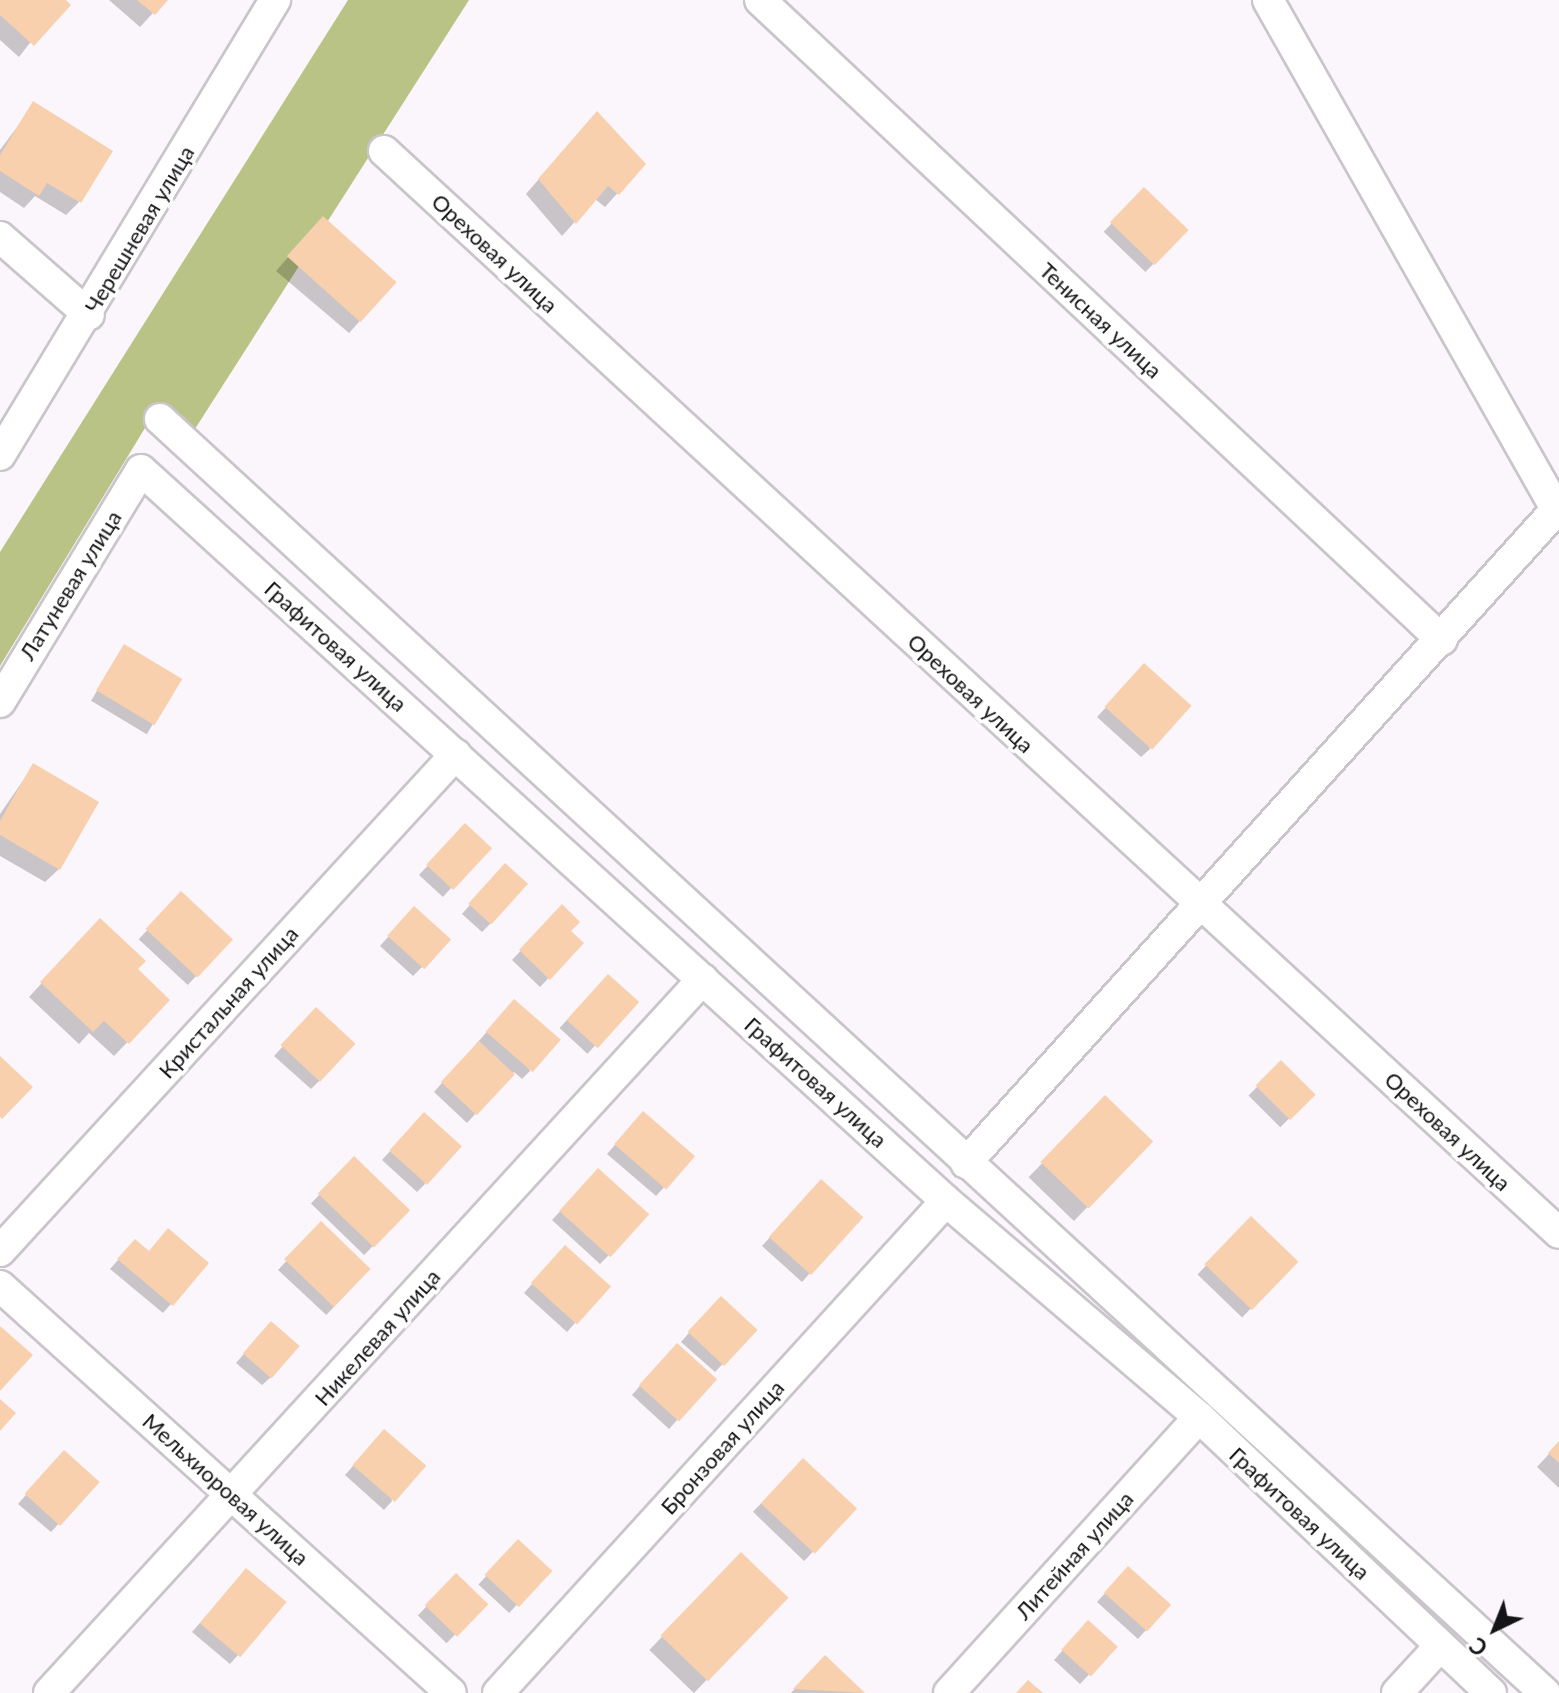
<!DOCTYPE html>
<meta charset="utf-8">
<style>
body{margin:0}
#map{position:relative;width:1559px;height:1693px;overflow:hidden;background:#faf6fb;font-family:Lato,sans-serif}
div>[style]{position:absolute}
.forest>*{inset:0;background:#bac386}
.shadow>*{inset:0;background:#0003;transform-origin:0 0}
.building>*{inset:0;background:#f8d0ad;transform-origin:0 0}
.roads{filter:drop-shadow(2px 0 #c9c5ca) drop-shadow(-2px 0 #c9c5ca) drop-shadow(0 2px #c9c5ca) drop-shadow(0 -2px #c9c5ca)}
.minor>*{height:30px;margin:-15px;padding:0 15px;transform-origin:15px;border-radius:15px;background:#fff}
span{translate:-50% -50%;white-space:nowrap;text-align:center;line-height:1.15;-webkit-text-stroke:7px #fff;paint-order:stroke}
.street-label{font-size:22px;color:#141315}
.north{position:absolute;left:1455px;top:1589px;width:80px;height:80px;-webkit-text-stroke:6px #fff;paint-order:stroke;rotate:223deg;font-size:22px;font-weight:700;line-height:32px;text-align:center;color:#141315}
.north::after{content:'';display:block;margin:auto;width:28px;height:36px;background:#141315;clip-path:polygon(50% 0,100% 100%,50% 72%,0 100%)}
</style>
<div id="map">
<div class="forest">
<div style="clip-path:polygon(348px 0,469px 0,193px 432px,145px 428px,0 666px,0 552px)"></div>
</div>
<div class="shadow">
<div style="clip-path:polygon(0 0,63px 0,19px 57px,0 40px)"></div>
<div style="clip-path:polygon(109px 0,165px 0,140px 27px)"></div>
<div style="clip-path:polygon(34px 104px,79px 202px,66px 215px,35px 196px,24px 208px,0 192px,0 150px)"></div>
<div style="clip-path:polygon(584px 127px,644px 164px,605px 207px,595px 199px,562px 236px,526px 194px)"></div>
<div style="left:1144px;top:190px;width:58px;height:58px;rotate:44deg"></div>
<div style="clip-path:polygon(310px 232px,395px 282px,349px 333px,276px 271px)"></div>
<div style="left:124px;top:646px;width:65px;height:64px;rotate:31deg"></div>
<div style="clip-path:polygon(1136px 675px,1150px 749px,1141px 757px,1097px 717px)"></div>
<div style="clip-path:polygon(33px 766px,59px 869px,45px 882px,0 856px,0 814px)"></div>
<div style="clip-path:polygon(457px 834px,451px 888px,443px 897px,419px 875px)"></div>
<div style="clip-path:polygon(497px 874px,491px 923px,482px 932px,462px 914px)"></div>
<div style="left:181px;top:894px;width:67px;height:62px;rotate:43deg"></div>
<div style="clip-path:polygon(562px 907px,568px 931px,581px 944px,540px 987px,512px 960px)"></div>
<div style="clip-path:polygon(406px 917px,422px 967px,413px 976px,380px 946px)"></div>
<div style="clip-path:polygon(87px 934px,168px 1000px,114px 1056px,89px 1033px,79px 1044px,29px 997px)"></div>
<div style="left:608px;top:976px;width:38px;height:71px;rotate:43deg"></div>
<div style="clip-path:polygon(506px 1010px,530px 1071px,522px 1079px,514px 1072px,467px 1123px,434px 1092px)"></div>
<div style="clip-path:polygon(308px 1019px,320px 1080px,311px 1089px,274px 1056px)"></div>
<div style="left:1281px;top:1063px;width:45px;height:46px;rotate:45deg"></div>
<div style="left:1105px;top:1098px;width:63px;height:110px;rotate:44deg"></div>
<div style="clip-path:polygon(635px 1122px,692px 1157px,656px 1196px,607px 1154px)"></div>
<div style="clip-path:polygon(416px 1123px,425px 1184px,417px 1192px,382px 1160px)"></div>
<div style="left:354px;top:1159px;width:74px;height:62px;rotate:44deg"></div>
<div style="clip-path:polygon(590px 1179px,609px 1255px,600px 1264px,552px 1220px)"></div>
<div style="clip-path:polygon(812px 1191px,810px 1273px,802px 1282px,762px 1246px)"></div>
<div style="left:1251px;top:1219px;width:62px;height:77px;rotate:44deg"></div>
<div style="left:321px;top:1224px;width:66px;height:63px;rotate:43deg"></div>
<div style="clip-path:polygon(127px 1250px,149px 1253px,207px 1263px,163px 1313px,110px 1269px)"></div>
<div style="clip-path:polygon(556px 1257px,575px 1323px,567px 1332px,524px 1293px)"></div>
<div style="clip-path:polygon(712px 1307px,755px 1330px,715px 1372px,681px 1342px)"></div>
<div style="clip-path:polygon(263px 1332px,271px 1377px,262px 1385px,236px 1363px)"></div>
<div style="clip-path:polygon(668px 1354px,714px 1379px,669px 1429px,632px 1395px)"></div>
<div style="clip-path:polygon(376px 1440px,392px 1501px,384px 1510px,345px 1475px)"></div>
<div style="clip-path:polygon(1559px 1443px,1559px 1488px,1537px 1467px)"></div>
<div style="left:803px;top:1460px;width:71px;height:72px;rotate:44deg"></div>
<div style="clip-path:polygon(55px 1462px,97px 1482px,51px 1532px,18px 1504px)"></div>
<div style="left:518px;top:1542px;width:42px;height:58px;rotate:43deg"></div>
<div style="left:741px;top:1555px;width:62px;height:132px;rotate:44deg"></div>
<div style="left:456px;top:1576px;width:40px;height:55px;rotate:44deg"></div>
<div style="clip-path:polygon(1120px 1577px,1146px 1630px,1138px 1639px,1097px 1602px)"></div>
<div style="clip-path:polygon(238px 1579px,284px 1603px,230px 1664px,192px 1632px)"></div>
<div style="clip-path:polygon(1080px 1631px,1115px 1647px,1080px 1684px,1054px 1660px)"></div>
<div style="clip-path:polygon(825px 1657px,862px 1693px,791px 1693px)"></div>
</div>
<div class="building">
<div style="clip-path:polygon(0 0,66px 0,71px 5px,34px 46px,0 15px)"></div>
<div style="clip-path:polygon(137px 0,168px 0,155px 15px)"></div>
<div style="clip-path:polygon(33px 101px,113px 151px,81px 203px,47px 183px,39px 196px,0 171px,0 155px)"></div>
<div style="clip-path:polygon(597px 111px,646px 164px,619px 195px,608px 186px,576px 224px,538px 179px)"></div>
<div style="left:1144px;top:187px;width:62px;height:49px;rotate:44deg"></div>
<div style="left:323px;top:216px;width:99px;height:54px;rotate:42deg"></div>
<div style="left:124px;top:644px;width:68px;height:54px;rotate:31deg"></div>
<div style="left:1144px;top:663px;width:64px;height:59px;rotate:42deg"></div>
<div style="clip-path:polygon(33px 763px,99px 802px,60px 870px,0 835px,0 821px)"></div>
<div style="left:465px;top:823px;width:37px;height:57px;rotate:43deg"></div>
<div style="left:505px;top:863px;width:31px;height:55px;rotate:42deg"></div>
<div style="left:181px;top:891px;width:71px;height:52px;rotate:43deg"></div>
<div style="clip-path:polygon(562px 904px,580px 922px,571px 931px,584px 943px,550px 980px,519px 950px)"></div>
<div style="left:414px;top:906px;width:50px;height:40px;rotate:42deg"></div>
<div style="clip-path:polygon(100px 918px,146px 961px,138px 969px,170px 1000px,129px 1044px,104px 1021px,93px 1032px,40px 982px)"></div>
<div style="left:608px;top:974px;width:42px;height:62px;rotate:42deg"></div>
<div style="left:514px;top:999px;width:62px;height:43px;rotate:41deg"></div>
<div style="left:316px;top:1007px;width:54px;height:52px;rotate:43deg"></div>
<div style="left:479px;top:1041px;width:49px;height:56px;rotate:43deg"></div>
<div style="clip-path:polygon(0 1056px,33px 1087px,2px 1119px,0 1117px)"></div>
<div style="left:1281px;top:1060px;width:49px;height:36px;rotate:45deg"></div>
<div style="left:1105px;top:1095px;width:67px;height:93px;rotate:44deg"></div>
<div style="left:643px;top:1111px;width:69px;height:44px;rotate:41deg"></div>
<div style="left:424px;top:1112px;width:51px;height:52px;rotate:42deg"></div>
<div style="left:354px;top:1156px;width:78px;height:52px;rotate:44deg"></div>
<div style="left:598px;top:1168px;width:69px;height:58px;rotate:42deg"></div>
<div style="left:821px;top:1179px;width:57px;height:78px;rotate:42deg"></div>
<div style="left:1251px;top:1216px;width:66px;height:67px;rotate:44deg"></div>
<div style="left:321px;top:1221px;width:69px;height:53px;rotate:44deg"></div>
<div style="clip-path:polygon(168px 1228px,209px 1263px,173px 1306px,117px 1259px,135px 1239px,149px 1251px)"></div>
<div style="left:565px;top:1245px;width:62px;height:51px;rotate:42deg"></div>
<div style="left:721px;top:1296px;width:50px;height:49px;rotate:43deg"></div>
<div style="left:271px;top:1321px;width:38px;height:43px;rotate:41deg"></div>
<div style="clip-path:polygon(0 1326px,33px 1355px,0 1391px)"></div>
<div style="left:677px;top:1343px;width:54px;height:57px;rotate:42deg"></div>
<div style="clip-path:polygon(0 1399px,16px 1413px,0 1431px)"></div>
<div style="left:384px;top:1429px;width:56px;height:48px;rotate:41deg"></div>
<div style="clip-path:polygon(1559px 1441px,1559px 1463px,1548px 1453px)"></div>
<div style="left:64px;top:1450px;width:48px;height:59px;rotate:42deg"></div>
<div style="left:803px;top:1458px;width:74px;height:62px;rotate:43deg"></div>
<div style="left:518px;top:1539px;width:47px;height:49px;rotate:43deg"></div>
<div style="left:741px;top:1552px;width:66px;height:116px;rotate:44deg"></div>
<div style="left:1128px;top:1566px;width:58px;height:36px;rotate:42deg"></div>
<div style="left:246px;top:1568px;width:53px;height:72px;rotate:40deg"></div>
<div style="left:456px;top:1573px;width:45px;height:45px;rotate:44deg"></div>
<div style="left:1088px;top:1620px;width:40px;height:40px;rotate:42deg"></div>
<div style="clip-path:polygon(825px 1655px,865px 1693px,793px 1689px)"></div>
<div style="clip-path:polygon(1028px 1680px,1043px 1693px,1016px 1693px)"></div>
</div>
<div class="roads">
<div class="minor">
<div style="left:760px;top:0;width:935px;rotate:43.18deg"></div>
<div style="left:1268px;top:0;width:591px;rotate:60.48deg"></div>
<div style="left:384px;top:151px;width:1597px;rotate:42.64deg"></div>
<div style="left:0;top:237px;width:118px;rotate:41.2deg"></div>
<div style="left:160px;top:419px;width:1882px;rotate:42.61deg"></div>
<div style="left:0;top:455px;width:532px;rotate:-58.85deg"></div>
<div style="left:0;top:702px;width:271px;rotate:-58.7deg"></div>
<div style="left:141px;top:470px;width:1087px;rotate:42.24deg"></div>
<div style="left:946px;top:1201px;width:333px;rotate:40.5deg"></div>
<div style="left:1199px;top:1417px;width:402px;rotate:43.4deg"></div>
<div style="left:966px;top:1163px;width:880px;rotate:-47.9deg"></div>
<div style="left:0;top:1251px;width:674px;rotate:-47.46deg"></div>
<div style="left:0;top:1286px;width:607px;rotate:42.06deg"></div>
<div style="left:49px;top:1693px;width:968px;rotate:-47.51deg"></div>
<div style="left:498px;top:1693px;width:665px;rotate:-47.68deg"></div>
<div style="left:949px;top:1693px;width:372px;rotate:-47.8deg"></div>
<div style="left:1397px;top:1693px;width:64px;rotate:-47.5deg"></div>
</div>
</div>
<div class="street-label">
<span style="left:139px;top:229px;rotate:-59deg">Черешневая улица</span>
<span style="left:495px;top:253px;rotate:43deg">Ореховая улица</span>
<span style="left:1101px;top:320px;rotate:43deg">Тенисная улица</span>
<span style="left:70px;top:585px;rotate:-58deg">Латуневая улица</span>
<span style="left:336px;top:646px;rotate:42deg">Графитовая улица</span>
<span style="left:971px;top:693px;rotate:43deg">Ореховая улица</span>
<span style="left:228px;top:1002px;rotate:-48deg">Кристальная улица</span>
<span style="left:816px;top:1082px;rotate:42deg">Графитовая улица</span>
<span style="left:1448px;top:1131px;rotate:43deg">Ореховая улица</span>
<span style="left:377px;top:1337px;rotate:-48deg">Никелевая улица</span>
<span style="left:722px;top:1447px;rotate:-48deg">Бронзовая улица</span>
<span style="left:226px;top:1489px;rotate:42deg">Мельхиоровая улица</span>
<span style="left:1300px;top:1513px;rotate:43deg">Графитовая улица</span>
<span style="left:1074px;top:1555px;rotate:-48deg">Литейная улица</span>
</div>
<div class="north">С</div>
</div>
